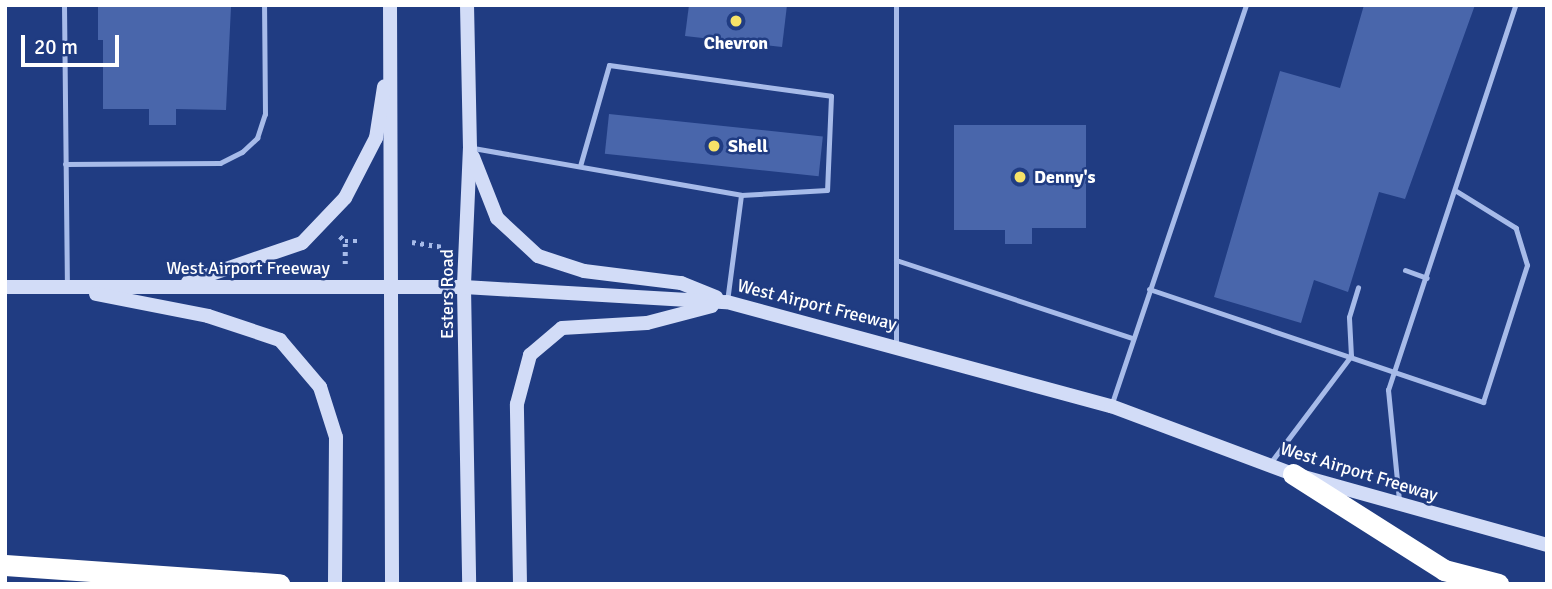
<!DOCTYPE html>
<style>
body{margin:0}
#map{position:relative;width:1552px;height:589px;overflow:hidden;background:#203c82;font-family:Signika,sans-serif}
div>[style]{position:absolute}
.building>*{inset:0;background:#4966ab;transform-origin:0 0}
.path>*{height:4.5px;margin-top:-2.25px;transform-origin:0;background:repeating-linear-gradient(90deg,#a7bbe9 0 3.5px,transparent 0 8.5px)}
.service>*{height:5px;margin:-2.5px;padding:0 2.5px;transform-origin:2.5px;border-radius:2.5px;background:#a7bbe9}
.secondary>*{height:14px;margin:-7px;padding:0 7px;transform-origin:7px;border-radius:7px;background:#d2dcf7}
.motorway>*{height:21px;margin:-10.5px;padding:0 10.5px;transform-origin:10.5px;border-radius:10.5px;background:#fff}
.dots>*{width:19px;height:19px;translate:-50% -50%;box-sizing:border-box;border:4px solid #203c82;border-radius:50%}
span{translate:-50% -50%;white-space:nowrap;text-align:center;line-height:1.15;-webkit-text-stroke:5px #203c82;paint-order:stroke}
.poi-label{font-size:18px;color:#fff;font-weight:700}
.left{translate:0 -50%;text-align:left}
.street-label{font-size:18px;color:#fff}
.frame{position:absolute;inset:0;border:7px solid #fff;pointer-events:none}
.scale{position:absolute;left:21px;top:35px;width:98px;height:32px;box-sizing:border-box;border:4px solid #fff;border-top:0;padding-left:9px;font-size:21px;line-height:24px;white-space:nowrap;color:#fff;-webkit-text-stroke:5px #203c82;paint-order:stroke}
</style>
<div id="map">
<div class="building">
<div style="clip-path:polygon(104px 5px,231px 7px,226px 110px,176px 109px,176px 125px,149px 125px,149px 109px,103px 109px,103px 40px,98px 40px,98px 7px)"></div>
<div style="clip-path:polygon(689px 5px,787px 5px,782px 47px,685px 36px)"></div>
<div style="clip-path:polygon(1364px 5px,1475px 5px,1405px 199px,1379px 192px,1348px 292px,1314px 280px,1301px 323px,1214px 297px,1280px 71px,1340px 88px)"></div>
<div style="left:609px;top:114px;width:215px;height:40px;rotate:6deg"></div>
<div style="clip-path:polygon(954px 125px,1086px 125px,1086px 228px,1032px 228px,1032px 244px,1005px 244px,1005px 230px,954px 230px)"></div>
</div>
<div class="path">
<div style="left:340px;top:236px;width:7px;rotate:45deg"></div>
<div style="left:345px;top:241px;width:16px"></div>
<div style="left:412px;top:242px;width:33px;rotate:9deg"></div>
<div style="left:345px;top:264px;width:23px;rotate:-90deg"></div>
</div>
<div class="service">
<div style="left:64px;top:5px;width:281px;rotate:89.4deg"></div>
<div style="left:896px;top:5px;width:340px;rotate:90deg"></div>
<div style="left:473px;top:148px;width:272px;rotate:9.9deg"></div>
<div style="left:741px;top:195px;width:107px;rotate:97.5deg"></div>
<div style="left:65px;top:164px;width:155px;rotate:-0.4deg"></div>
<div style="left:220px;top:163px;width:25px;rotate:-27deg"></div>
<div style="left:242px;top:152px;width:21px;rotate:-43deg"></div>
<div style="left:257px;top:138px;width:25px;rotate:-72deg"></div>
<div style="left:265px;top:114px;width:109px;rotate:-90.5deg"></div>
<div style="left:580px;top:166px;width:105px;rotate:-74deg"></div>
<div style="left:609px;top:65px;width:224px;rotate:7.9deg"></div>
<div style="left:831px;top:96px;width:94px;rotate:92.4deg"></div>
<div style="left:827px;top:190px;width:86px;rotate:176.7deg"></div>
<div style="left:896px;top:260px;width:249px;rotate:18.3deg"></div>
<div style="left:1405px;top:270px;width:23px;rotate:20deg"></div>
<div style="left:1149px;top:289px;width:353px;rotate:18.7deg"></div>
<div style="left:1483px;top:402px;width:144px;rotate:-72.2deg"></div>
<div style="left:1527px;top:265px;width:39px;rotate:-107deg"></div>
<div style="left:1516px;top:228px;width:70px;rotate:-148.3deg"></div>
<div style="left:1112px;top:403px;width:420px;rotate:-71.4deg"></div>
<div style="left:1271px;top:462px;width:133px;rotate:-53deg"></div>
<div style="left:1351px;top:356px;width:39px;rotate:-93deg"></div>
<div style="left:1349px;top:317px;width:31px;rotate:-73deg"></div>
<div style="left:1399px;top:500px;width:111px;rotate:-95.7deg"></div>
<div style="left:1388px;top:390px;width:405px;rotate:-71.7deg"></div>
</div>
<div class="secondary">
<div style="left:390px;top:5px;width:579px;rotate:89.8deg"></div>
<div style="left:467px;top:5px;width:142px;rotate:88.8deg"></div>
<div style="left:470px;top:147px;width:140px;rotate:92.5deg"></div>
<div style="left:464px;top:287px;width:297px;rotate:89deg"></div>
<div style="left:473px;top:157px;width:66px;rotate:68.5deg"></div>
<div style="left:497px;top:218px;width:56px;rotate:42.8deg"></div>
<div style="left:538px;top:256px;width:48px;rotate:18.1deg"></div>
<div style="left:584px;top:271px;width:98px;rotate:7.1deg"></div>
<div style="left:681px;top:283px;width:38px;rotate:22deg"></div>
<div style="left:188px;top:282px;width:120px;rotate:-18.9deg"></div>
<div style="left:302px;top:243px;width:62px;rotate:-46.3deg"></div>
<div style="left:345px;top:198px;width:68px;rotate:-62.7deg"></div>
<div style="left:376px;top:138px;width:52px;rotate:-81.1deg"></div>
<div style="left:5px;top:287px;width:459px"></div>
<div style="left:464px;top:287px;width:263px;rotate:3.3deg"></div>
<div style="left:727px;top:302px;width:398px;rotate:15.2deg"></div>
<div style="left:1111px;top:406px;width:194px;rotate:20.5deg"></div>
<div style="left:1293px;top:474px;width:264px;rotate:15.6deg"></div>
<div style="left:96px;top:294px;width:114px;rotate:11.1deg"></div>
<div style="left:208px;top:316px;width:76px;rotate:18.4deg"></div>
<div style="left:280px;top:340px;width:62px;rotate:49.6deg"></div>
<div style="left:320px;top:387px;width:52px;rotate:72.3deg"></div>
<div style="left:336px;top:437px;width:147px;rotate:90.4deg"></div>
<div style="left:520px;top:584px;width:180px;rotate:-91deg"></div>
<div style="left:517px;top:404px;width:51px;rotate:-75.1deg"></div>
<div style="left:530px;top:355px;width:42px;rotate:-40.2deg"></div>
<div style="left:562px;top:328px;width:85px;rotate:-3.4deg"></div>
<div style="left:647px;top:323px;width:67px;rotate:-14.7deg"></div>
</div>
<div class="motorway">
<div style="left:1293px;top:474px;width:179px;rotate:32.4deg"></div>
<div style="left:1444px;top:570px;width:56px;rotate:14.5deg"></div>
<div style="left:5px;top:565px;width:275px;rotate:4deg"></div>
</div>
<div class="dots">
<div style="left:736px;top:21px;background:#f6e268"></div>
<div style="left:714px;top:146px;background:#f6e268"></div>
<div style="left:1020px;top:177px;background:#f6e268"></div>
</div>
<div class="poi-label">
<span style="left:736px;top:43px">Chevron</span>
<span class="left" style="left:728px;top:146px">Shell</span>
<span class="left" style="left:1034px;top:177px">Denny's</span>
</div>
<div class="street-label">
<span style="left:248px;top:268px">West Airport Freeway</span>
<span style="left:447px;top:294px;rotate:-90deg">Esters Road</span>
<span style="left:817px;top:305px;rotate:14deg">West Airport Freeway</span>
<span style="left:1359px;top:472px;rotate:17deg">West Airport Freeway</span>
</div>
<div class="frame"></div>
<div class="scale">20 m</div>
</div>
